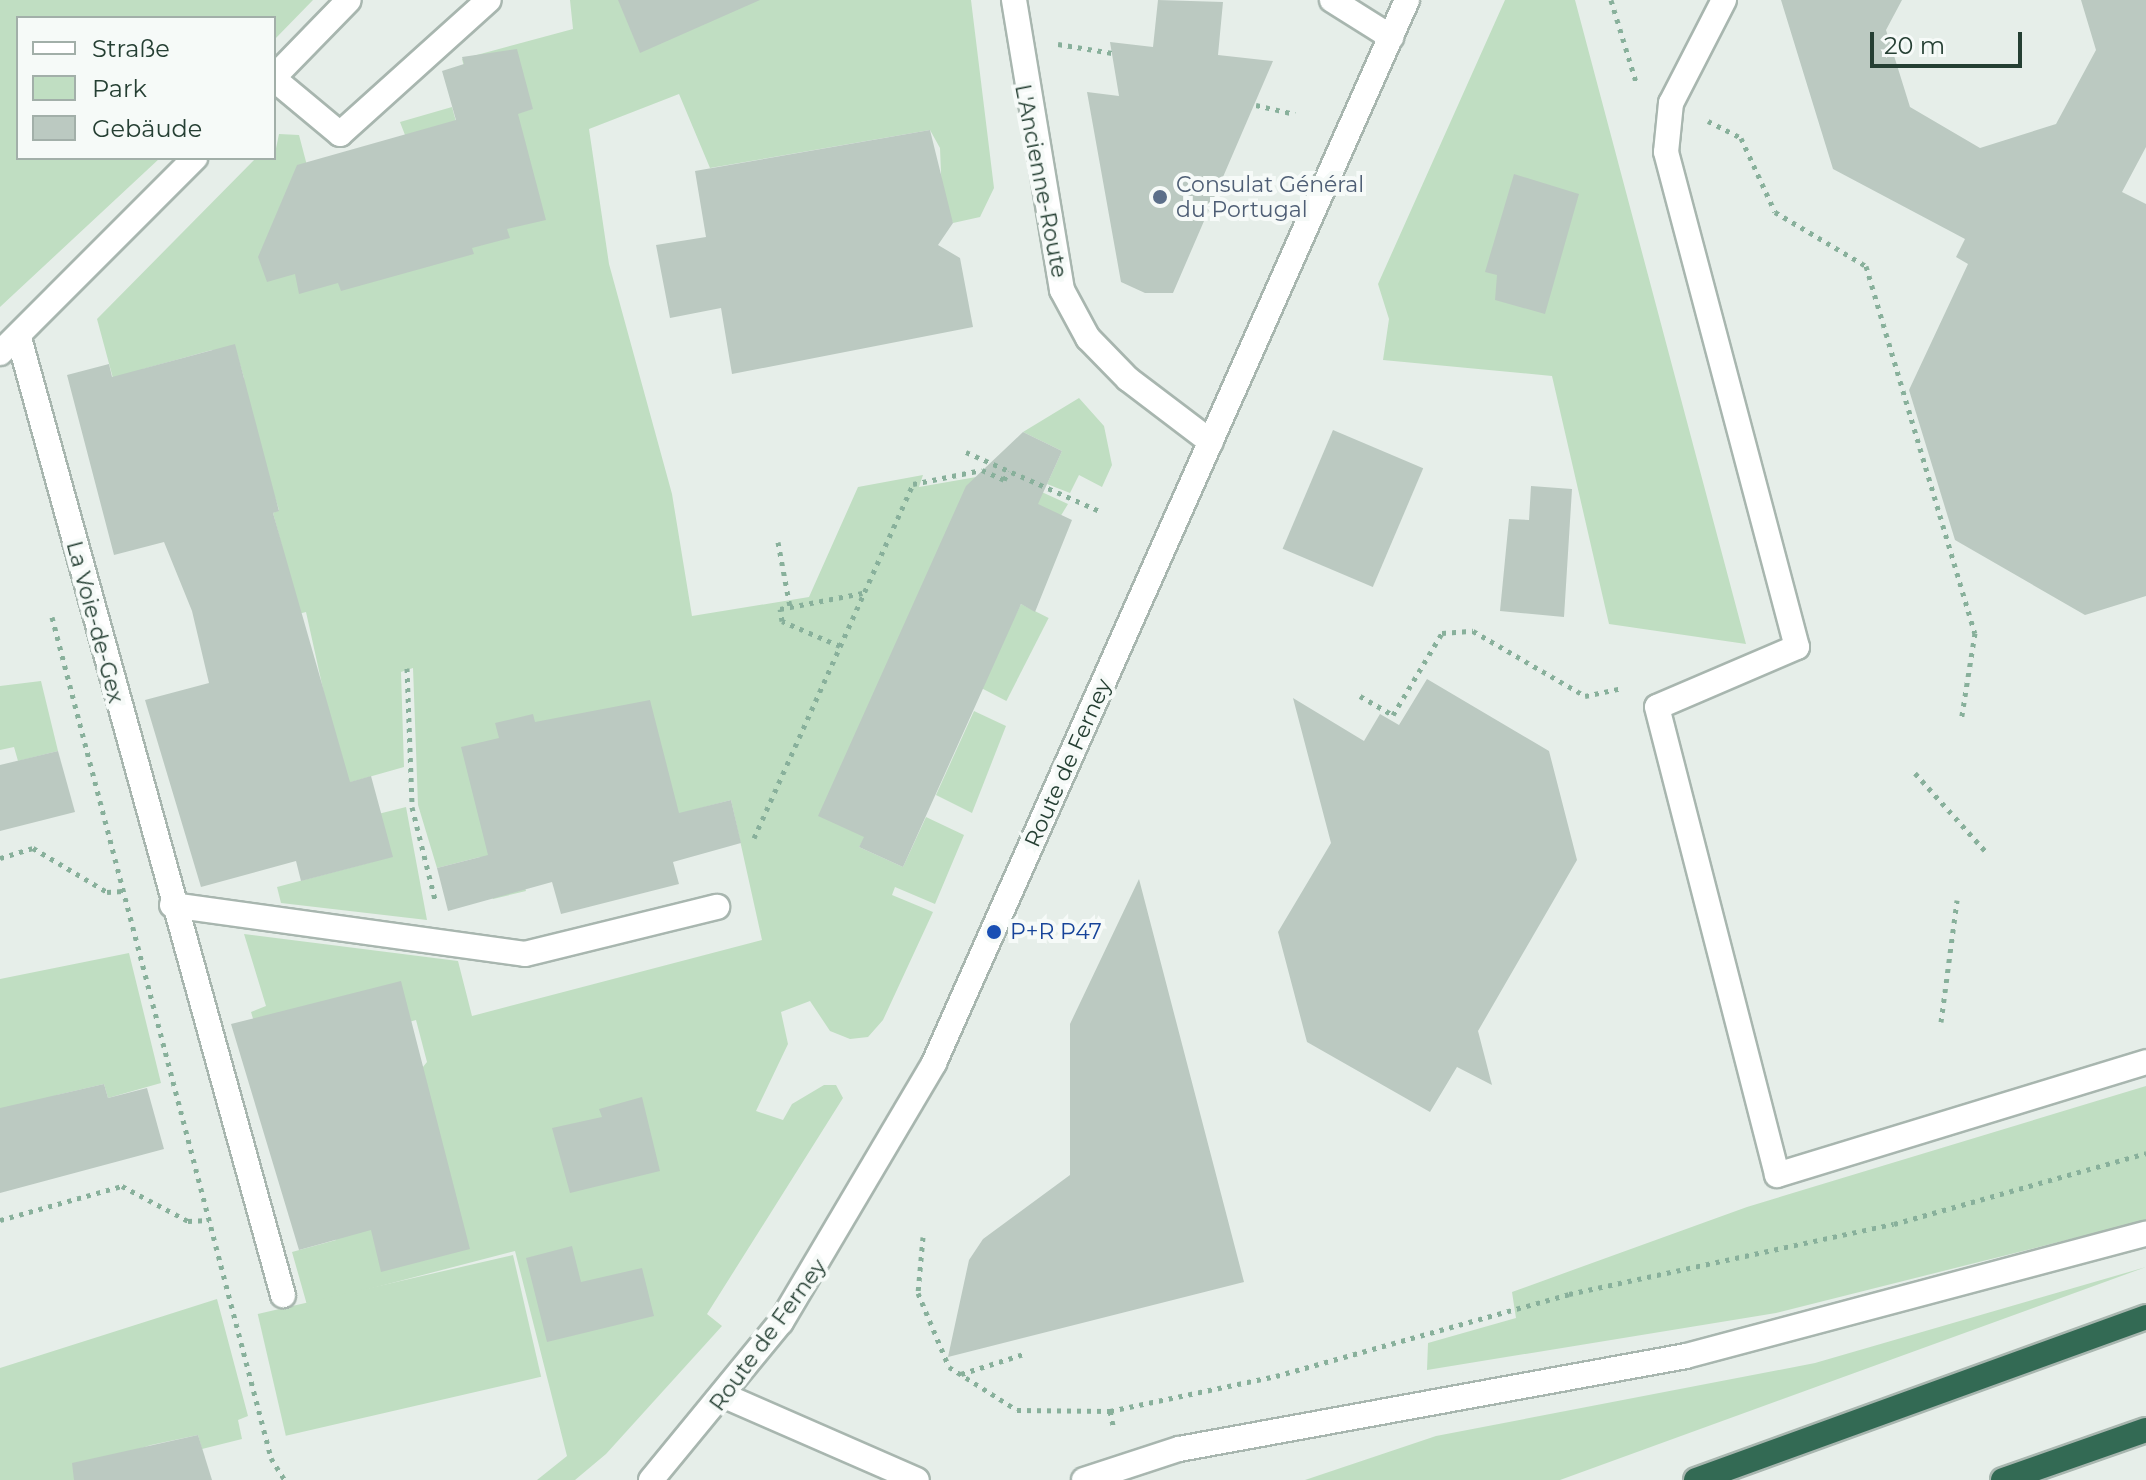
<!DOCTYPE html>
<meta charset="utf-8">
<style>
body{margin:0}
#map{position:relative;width:2146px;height:1480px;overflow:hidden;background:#e6eee9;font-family:Montserrat,sans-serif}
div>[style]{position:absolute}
.green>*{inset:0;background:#c0dec2;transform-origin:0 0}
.building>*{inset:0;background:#bbc9c1;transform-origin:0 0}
.path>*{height:5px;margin-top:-2.5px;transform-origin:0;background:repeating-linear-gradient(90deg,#88b09b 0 4px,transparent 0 10px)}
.roads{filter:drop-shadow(2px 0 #a8b6af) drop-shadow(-2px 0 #a8b6af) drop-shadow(0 2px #a8b6af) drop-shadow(0 -2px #a8b6af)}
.service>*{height:24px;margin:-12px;padding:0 12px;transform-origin:12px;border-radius:12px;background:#fff}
.minor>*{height:24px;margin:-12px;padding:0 12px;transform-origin:12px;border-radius:12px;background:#fff}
.tertiary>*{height:24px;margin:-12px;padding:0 12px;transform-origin:12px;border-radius:12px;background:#fff}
.motorway>*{height:24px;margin:-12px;padding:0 12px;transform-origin:12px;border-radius:12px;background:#336a54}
.dots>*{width:22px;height:22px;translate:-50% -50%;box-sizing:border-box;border:4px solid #f6faf8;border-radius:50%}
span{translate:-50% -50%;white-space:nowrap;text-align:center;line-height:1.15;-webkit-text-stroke:8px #f6faf8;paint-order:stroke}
.street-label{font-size:22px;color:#253f33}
.service-label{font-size:22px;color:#4e5e75}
.left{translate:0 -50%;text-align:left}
.transit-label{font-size:22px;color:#164399}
.legend{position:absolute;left:16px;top:16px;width:260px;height:144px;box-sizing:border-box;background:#f6faf8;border:2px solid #a2afa9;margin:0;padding:10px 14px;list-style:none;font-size:24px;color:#253f33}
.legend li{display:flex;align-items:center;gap:16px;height:40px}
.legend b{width:40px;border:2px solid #a2afa9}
.scale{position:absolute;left:1870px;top:32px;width:152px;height:36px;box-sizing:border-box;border:4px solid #253f33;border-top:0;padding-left:10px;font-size:24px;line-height:28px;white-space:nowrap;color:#253f33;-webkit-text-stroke:6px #f6faf8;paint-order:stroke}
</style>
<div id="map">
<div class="green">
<div style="clip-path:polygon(0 0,313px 0,274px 40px,274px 18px,18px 18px,18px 158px,160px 158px,0 307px)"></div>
<div style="clip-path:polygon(570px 0,971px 0,994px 188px,980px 217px,953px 223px,942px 198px,940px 148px,930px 130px,710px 168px,679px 94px,589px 129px,609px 264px,672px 494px,692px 616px,809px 597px,858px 487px,923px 475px,919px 487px,982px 476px,1013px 479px,1068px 504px,859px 847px,903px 867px,926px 817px,964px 835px,935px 904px,895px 887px,892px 895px,933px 912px,883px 1020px,868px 1037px,850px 1039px,830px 1031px,810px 1001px,781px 1012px,788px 1044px,756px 1111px,783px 1120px,792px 1104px,824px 1085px,836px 1085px,843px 1098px,707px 1314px,722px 1326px,606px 1454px,575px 1480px,537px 1480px,567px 1456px,515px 1251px,307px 1305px,292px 1252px,336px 1240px,322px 1190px,427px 1062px,416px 1020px,316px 1048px,258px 1035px,251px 1012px,266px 1006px,244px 934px,458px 961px,472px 1016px,762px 940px,731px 800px,516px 857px,526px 891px,493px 899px,480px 857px,437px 868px,418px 805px,413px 668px,401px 672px,404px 767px,344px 784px,306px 612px,286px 617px,284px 554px,273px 513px,279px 510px,239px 387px,244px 378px,237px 354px,212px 350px,143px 369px,121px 408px,97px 319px,256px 158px,274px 158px,279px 134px,299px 135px,310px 177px,405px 135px,400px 122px,452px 107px,460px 136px,481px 131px,462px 59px,573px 29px)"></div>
<div style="clip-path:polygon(1505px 0,1575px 0,1746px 644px,1609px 624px,1552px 376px,1383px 360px,1389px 319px,1378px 284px)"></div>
<div style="clip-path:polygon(1079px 398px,1104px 426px,1112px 465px,1102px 487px,1079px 475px,1070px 493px,1047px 484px,1062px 451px,1023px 432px)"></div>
<div style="left:1021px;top:604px;width:31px;height:93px;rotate:27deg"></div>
<div style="clip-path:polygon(41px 681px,58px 751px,18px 761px,14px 747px,0 750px,0 686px)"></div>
<div style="clip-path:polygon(974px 711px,1006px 726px,972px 813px,936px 795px)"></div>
<div style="clip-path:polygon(406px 807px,427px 920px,281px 903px,277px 887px,372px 862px,354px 820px)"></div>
<div style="clip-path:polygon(129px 953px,161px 1083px,108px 1098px,104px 1084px,57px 1095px,0 1126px,0 979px)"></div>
<div style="clip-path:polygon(2146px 1086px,2146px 1220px,1776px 1313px,1427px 1370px,1428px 1343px,1516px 1318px,1512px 1292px,1747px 1207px)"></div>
<div style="left:513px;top:1255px;width:125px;height:262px;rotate:77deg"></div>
<div style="clip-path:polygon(2146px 1267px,1560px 1480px,1305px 1480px,1436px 1436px,1815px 1363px)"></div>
<div style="clip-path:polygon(217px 1299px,248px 1416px,238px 1420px,242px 1439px,202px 1449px,198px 1435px,151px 1445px,119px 1455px,84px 1480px,0 1480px,0 1368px)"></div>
</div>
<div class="building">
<div style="clip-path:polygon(618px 0,760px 0,640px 53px)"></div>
<div style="clip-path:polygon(1158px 0,1223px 2px,1218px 55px,1273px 61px,1173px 293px,1145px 293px,1121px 282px,1087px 92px,1119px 96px,1110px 42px,1153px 47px)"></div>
<div style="clip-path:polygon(1781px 0,1902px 0,1886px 30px,1910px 107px,1980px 148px,2056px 124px,2096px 50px,2081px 0,2146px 0,2146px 147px,2122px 192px,2146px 204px,2146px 596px,2085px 615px,1955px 540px,1909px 390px,1968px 264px,1956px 257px,1965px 239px,1833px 169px)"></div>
<div style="clip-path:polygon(517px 49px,533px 109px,518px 114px,546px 220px,507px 229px,510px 238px,472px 248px,474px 254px,341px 291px,338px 283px,299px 294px,295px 274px,267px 282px,258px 257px,297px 165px,456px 120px,442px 71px,464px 64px,462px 57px)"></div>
<div style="clip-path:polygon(930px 130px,953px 223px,938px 245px,960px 258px,973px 327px,732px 374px,721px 308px,670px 318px,656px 245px,706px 237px,695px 171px)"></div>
<div style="clip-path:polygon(1514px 174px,1579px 194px,1545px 314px,1495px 300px,1497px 275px,1485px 272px)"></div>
<div style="clip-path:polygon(235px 344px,279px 511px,273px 513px,350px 782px,371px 776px,393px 857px,301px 881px,296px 861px,201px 887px,145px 700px,209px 683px,192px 611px,164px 542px,114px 555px,67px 375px,109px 364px,112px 377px)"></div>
<div style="left:1333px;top:430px;width:98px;height:129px;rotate:23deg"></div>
<div style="clip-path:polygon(1023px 432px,1062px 451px,1038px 504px,1072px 520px,1035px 612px,1021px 604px,903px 867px,859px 847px,864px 837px,818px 816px,966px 486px)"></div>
<div style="clip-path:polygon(1531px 486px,1572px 489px,1564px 617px,1500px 611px,1509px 519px,1529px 520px)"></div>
<div style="clip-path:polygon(1427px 679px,1549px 751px,1577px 860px,1478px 1031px,1492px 1085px,1457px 1067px,1430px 1112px,1307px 1042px,1278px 932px,1331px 843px,1293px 698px,1364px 741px,1380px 714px,1399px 725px)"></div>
<div style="clip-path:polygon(650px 700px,679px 813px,731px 800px,741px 843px,673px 862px,679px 884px,561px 914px,552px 882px,448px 911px,437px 868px,488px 855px,461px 747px,499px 738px,495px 723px,533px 714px,535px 722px)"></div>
<div style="clip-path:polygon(58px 751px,75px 812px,0 831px,0 765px)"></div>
<div style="clip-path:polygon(1139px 879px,1244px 1282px,948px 1357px,969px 1260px,983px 1239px,1070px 1175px,1070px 1024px)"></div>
<div style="clip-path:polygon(401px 981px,470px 1249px,381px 1272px,371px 1230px,299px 1250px,231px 1024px)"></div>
<div style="clip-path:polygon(104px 1084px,108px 1098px,147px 1088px,164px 1149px,0 1193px,0 1108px)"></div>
<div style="clip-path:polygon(642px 1097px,660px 1171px,570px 1193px,552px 1128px,602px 1117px,599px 1109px)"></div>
<div style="clip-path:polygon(572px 1246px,581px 1282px,642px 1268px,654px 1316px,547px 1342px,526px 1258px)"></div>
<div style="clip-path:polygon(198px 1435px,212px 1480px,74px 1480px,72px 1463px)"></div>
</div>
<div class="path">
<div style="left:1611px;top:0;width:89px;rotate:73deg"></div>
<div style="left:1058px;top:44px;width:55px;rotate:9.5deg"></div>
<div style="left:1256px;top:105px;width:40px;rotate:13deg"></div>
<div style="left:1708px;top:121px;width:37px;rotate:27deg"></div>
<div style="left:1741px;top:138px;width:81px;rotate:65.3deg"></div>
<div style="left:1775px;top:212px;width:106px;rotate:30.7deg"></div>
<div style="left:1866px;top:266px;width:383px;rotate:73.5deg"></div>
<div style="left:1975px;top:633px;width:89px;rotate:99deg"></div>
<div style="left:966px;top:452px;width:146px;rotate:23.8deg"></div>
<div style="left:778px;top:542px;width:66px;rotate:79.5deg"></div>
<div style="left:52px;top:617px;width:869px;rotate:75.4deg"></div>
<div style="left:271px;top:1458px;width:26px;rotate:58deg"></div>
<div style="left:840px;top:646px;width:63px;rotate:-156.7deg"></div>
<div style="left:782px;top:621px;width:12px;rotate:-99deg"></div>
<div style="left:780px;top:609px;width:84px;rotate:-11deg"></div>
<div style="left:407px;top:668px;width:139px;rotate:87.9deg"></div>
<div style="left:412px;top:807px;width:99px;rotate:76deg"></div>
<div style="left:1360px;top:696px;width:38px;rotate:30deg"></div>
<div style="left:1393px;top:715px;width:96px;rotate:-59.1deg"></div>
<div style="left:1442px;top:633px;width:31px;rotate:-4deg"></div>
<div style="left:1473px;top:631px;width:129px;rotate:30.1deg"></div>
<div style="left:1585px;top:696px;width:39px;rotate:-12deg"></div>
<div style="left:1915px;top:773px;width:109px;rotate:48deg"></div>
<div style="left:754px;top:838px;width:388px;rotate:-65.8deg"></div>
<div style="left:913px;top:484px;width:70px;rotate:-11.5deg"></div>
<div style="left:982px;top:470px;width:24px;rotate:24deg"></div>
<div style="left:1004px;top:480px;width:10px;rotate:-61deg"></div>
<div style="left:0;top:858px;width:34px;rotate:-17deg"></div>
<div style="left:33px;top:848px;width:86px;rotate:30.7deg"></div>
<div style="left:107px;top:892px;width:16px;rotate:-4deg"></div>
<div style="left:1941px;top:1022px;width:123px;rotate:-82.5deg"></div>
<div style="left:0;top:1220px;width:127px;rotate:-15.6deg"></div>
<div style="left:122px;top:1186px;width:75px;rotate:27.9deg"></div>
<div style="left:188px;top:1221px;width:21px;rotate:-3deg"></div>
<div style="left:923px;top:1237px;width:56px;rotate:95.1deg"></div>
<div style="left:918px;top:1293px;width:80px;rotate:67.3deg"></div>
<div style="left:949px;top:1367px;width:80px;rotate:32.3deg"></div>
<div style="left:1017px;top:1410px;width:93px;rotate:0.6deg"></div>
<div style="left:1110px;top:1411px;width:170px;rotate:-11.9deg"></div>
<div style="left:1276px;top:1376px;width:304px;rotate:-15.6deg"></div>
<div style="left:1569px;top:1294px;width:332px;rotate:-12.2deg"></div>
<div style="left:1894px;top:1224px;width:262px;rotate:-15.7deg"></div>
<div style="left:961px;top:1374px;width:69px;rotate:-17.7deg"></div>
<div style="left:1110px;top:1411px;width:19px;rotate:78deg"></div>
</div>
<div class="roads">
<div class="service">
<div style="left:1332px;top:0;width:70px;rotate:32.1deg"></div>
<div style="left:1724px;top:0;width:116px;rotate:117.2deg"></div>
<div style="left:1671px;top:103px;width:49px;rotate:95.8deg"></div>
<div style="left:1666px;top:152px;width:512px;rotate:75.18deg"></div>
<div style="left:1797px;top:647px;width:152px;rotate:156.8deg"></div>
<div style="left:1657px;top:707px;width:483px;rotate:75.6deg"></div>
<div style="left:1777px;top:1175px;width:386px;rotate:-17deg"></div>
<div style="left:274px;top:79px;width:86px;rotate:39.8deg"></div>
<div style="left:340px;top:134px;width:200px;rotate:-42deg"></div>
<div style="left:727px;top:1397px;width:207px;rotate:23.6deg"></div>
<div style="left:1084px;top:1480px;width:100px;rotate:-18.1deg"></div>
<div style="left:1179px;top:1449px;width:515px;rotate:-10.39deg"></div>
<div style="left:1686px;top:1356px;width:476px;rotate:-14.9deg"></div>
</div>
<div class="minor">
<div style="left:1014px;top:0;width:294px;rotate:80.6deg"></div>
<div style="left:1062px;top:290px;width:55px;rotate:61.6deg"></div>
<div style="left:1088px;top:338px;width:57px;rotate:45.7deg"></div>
<div style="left:1128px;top:379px;width:104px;rotate:37.2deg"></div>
<div style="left:274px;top:77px;width:107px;rotate:-45.8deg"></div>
<div style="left:19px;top:338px;width:993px;rotate:74.58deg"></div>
<div style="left:0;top:353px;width:276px;rotate:-45deg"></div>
<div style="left:172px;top:905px;width:356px;rotate:7.9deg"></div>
<div style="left:525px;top:954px;width:198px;rotate:-13.8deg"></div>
</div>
<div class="tertiary">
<div style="left:651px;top:1480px;width:205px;rotate:-50.6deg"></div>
<div style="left:781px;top:1322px;width:301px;rotate:-59.4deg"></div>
<div style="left:934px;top:1063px;width:1163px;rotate:-66.01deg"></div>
</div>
<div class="motorway">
<div style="left:1696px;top:1480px;width:479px;rotate:-19.9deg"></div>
<div style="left:2003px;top:1480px;width:151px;rotate:-19.3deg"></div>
</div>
</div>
<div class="dots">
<div style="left:1160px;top:197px;background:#5c6f8a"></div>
<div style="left:994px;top:932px;background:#1a4fb4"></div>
</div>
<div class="street-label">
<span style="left:1041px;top:181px;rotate:79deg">L'Ancienne-Route</span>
<span style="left:95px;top:622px;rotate:75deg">La Voie-de-Gex</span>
<span style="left:1068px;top:763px;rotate:-66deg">Route de Ferney</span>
<span style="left:768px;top:1335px;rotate:-54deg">Route de Ferney</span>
</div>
<div class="service-label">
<span class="left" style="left:1176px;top:197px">Consulat Général<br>du Portugal</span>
</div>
<div class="transit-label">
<span class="left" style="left:1010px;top:932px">P+R P47</span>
</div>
<ul class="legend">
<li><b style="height:10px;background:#fff"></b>Straße</li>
<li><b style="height:22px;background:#c0dec2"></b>Park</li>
<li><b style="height:22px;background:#bbc9c1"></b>Gebäude</li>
</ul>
<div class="scale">20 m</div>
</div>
